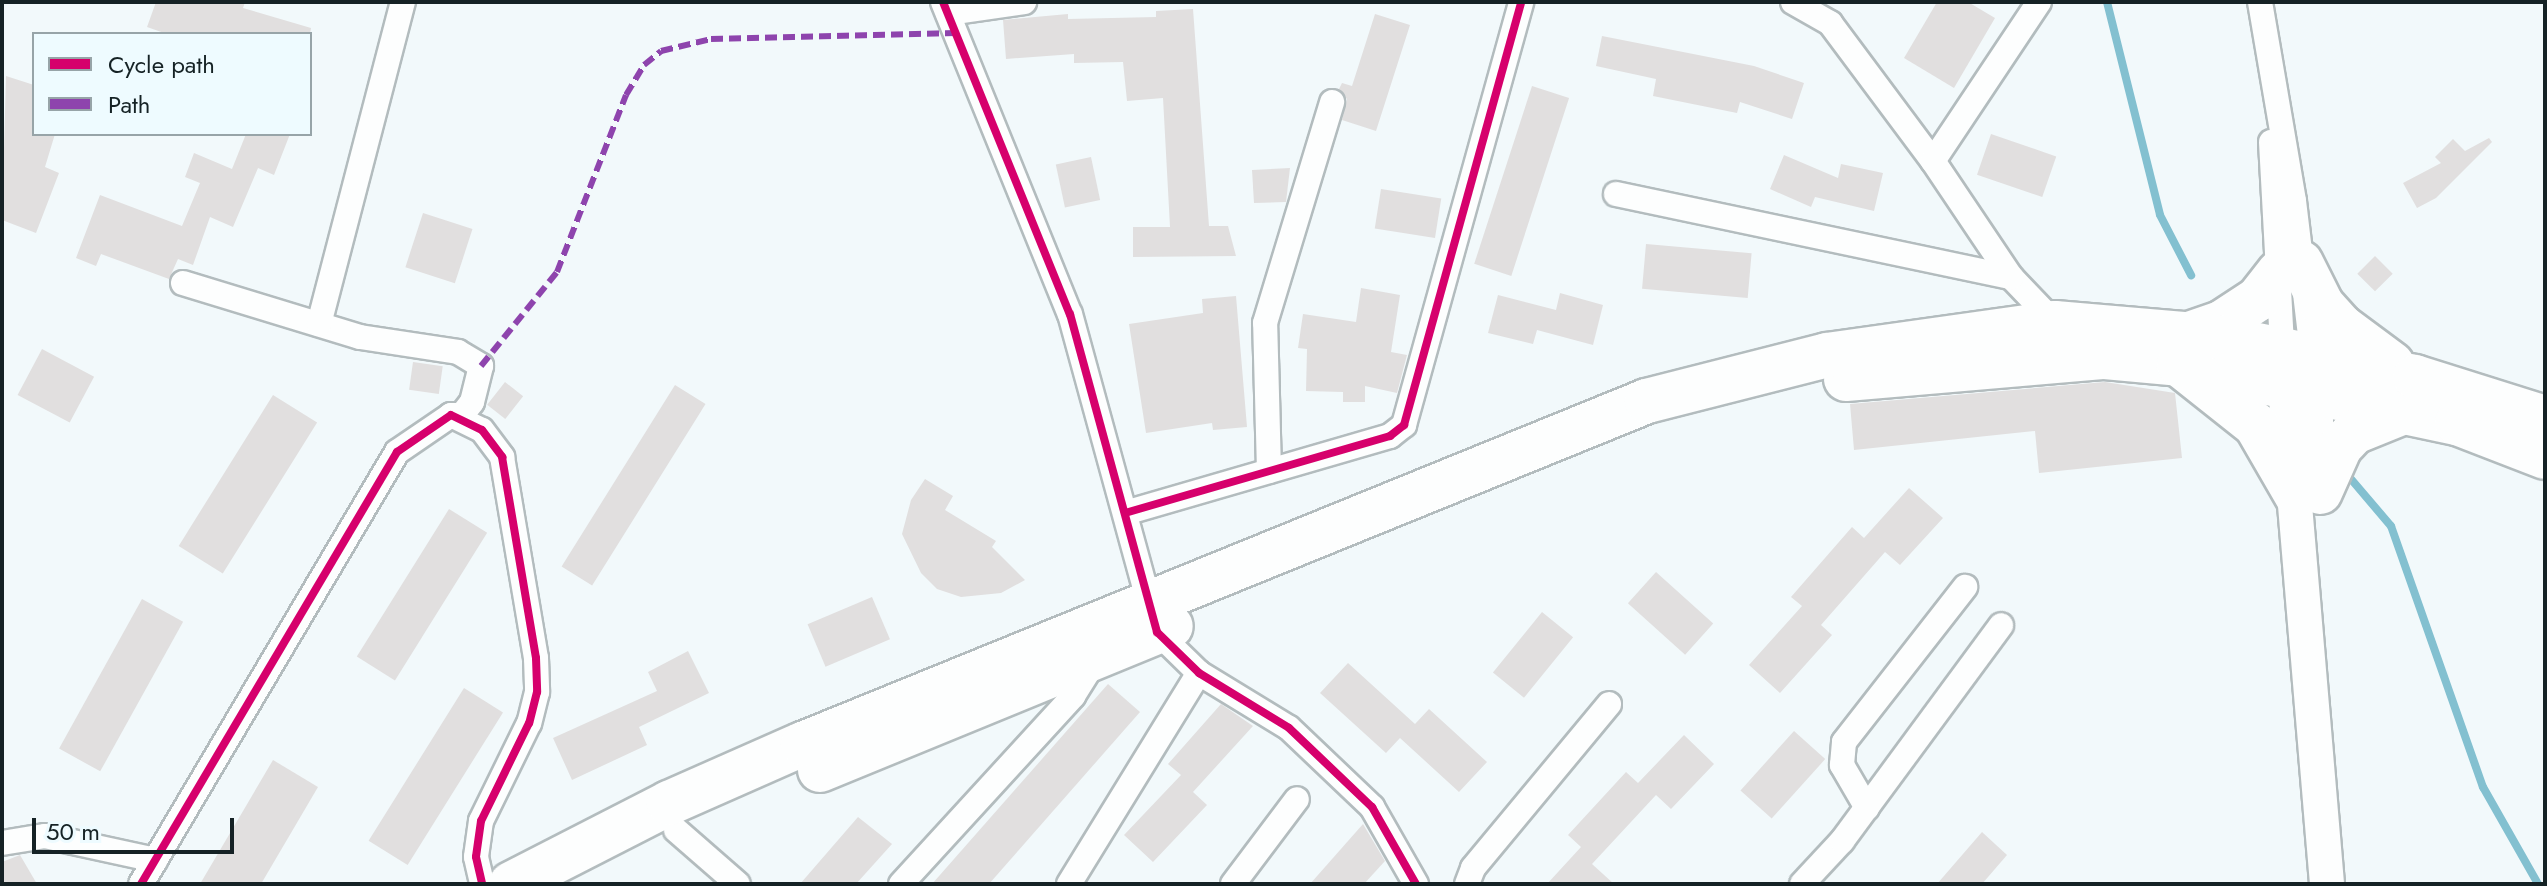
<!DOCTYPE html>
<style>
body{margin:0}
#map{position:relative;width:2547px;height:886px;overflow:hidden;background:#f2f9fb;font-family:Jost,sans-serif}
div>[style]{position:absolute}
.stream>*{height:8px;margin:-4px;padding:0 4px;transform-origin:4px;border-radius:4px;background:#83c0d0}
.building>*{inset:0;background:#e1dfdf;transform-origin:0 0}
.roads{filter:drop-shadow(2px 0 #b3bcbe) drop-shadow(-2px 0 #b3bcbe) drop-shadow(0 2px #b3bcbe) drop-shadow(0 -2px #b3bcbe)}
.street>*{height:24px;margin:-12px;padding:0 12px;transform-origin:12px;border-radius:12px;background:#fdfefe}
.secondary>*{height:34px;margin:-17px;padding:0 17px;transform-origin:17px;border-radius:17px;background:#fdfefe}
.highway>*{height:44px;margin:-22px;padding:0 22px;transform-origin:22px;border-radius:22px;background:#fdfefe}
.quiet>*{height:6px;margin-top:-3px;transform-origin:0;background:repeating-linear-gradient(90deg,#8e44ad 0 12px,transparent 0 18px)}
.cycleway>*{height:8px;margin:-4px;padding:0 4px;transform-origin:4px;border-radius:4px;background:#d6006c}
span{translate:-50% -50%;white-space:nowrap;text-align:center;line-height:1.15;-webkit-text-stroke:6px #eefbff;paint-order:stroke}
.frame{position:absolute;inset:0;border:4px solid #152225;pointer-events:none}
.legend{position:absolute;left:32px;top:32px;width:280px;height:104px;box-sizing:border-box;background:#eefbff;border:2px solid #97a4a8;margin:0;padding:10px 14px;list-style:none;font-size:24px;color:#152225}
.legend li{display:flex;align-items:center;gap:16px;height:40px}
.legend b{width:40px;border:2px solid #97a4a8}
.scale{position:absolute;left:32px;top:818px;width:202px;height:36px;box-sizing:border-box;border:4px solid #152225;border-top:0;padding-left:10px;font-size:24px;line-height:28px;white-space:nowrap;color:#152225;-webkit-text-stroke:6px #eefbff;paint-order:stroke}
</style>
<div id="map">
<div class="stream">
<div style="left:2107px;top:2px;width:219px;rotate:76deg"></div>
<div style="left:2160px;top:215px;width:68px;rotate:62.7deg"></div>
<div style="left:2345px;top:472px;width:71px;rotate:49.6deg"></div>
<div style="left:2391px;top:526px;width:277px;rotate:70.6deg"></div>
<div style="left:2483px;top:787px;width:112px;rotate:60.4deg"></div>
</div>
<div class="building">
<div style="clip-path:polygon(156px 2px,245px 2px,243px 8px,311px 28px,310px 34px,167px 34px,147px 27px)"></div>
<div style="clip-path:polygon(1937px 2px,1968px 2px,1995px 18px,1954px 88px,1904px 58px)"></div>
<div style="clip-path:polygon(1193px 9px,1209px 226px,1228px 226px,1236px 256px,1133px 257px,1133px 227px,1170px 227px,1163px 98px,1127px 101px,1123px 62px,1074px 63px,1074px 54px,1006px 59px,1003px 20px,1068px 14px,1068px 19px,1156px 17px,1156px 11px)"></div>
<div style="clip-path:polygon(1375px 14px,1410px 25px,1376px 131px,1342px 120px,1347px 99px,1339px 89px,1342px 83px,1352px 86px)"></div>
<div style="clip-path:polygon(1602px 36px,1754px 66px,1804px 83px,1792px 119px,1740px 102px,1737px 113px,1653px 96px,1656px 79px,1596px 66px)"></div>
<div style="clip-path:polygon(6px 76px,34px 85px,34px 134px,55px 134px,45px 167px,59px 173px,36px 233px,2px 220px)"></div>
<div style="left:1532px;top:86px;width:39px;height:187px;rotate:18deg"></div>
<div style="clip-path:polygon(246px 134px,290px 134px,274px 175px,258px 168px,233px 227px,210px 217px,193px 265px,178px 259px,169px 279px,101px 254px,96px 266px,76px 258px,100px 195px,182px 226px,200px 183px,185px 177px,194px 153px,232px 169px)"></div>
<div style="left:1991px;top:134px;width:69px;height:43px;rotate:19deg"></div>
<div style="clip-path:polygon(2489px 138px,2492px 142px,2436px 198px,2417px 208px,2403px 183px,2441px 163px,2435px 157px,2453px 139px,2465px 151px)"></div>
<div style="clip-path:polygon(1784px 155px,1838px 178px,1841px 164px,1883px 173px,1874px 211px,1815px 197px,1811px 207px,1770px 189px)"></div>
<div style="left:1091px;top:157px;width:44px;height:36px;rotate:78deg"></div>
<div style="clip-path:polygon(1290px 168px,1286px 202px,1254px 203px,1252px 170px)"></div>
<div style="left:1381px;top:189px;width:61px;height:40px;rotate:9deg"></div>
<div style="left:423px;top:213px;width:52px;height:57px;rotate:18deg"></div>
<div style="left:1646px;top:244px;width:106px;height:45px;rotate:5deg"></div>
<div style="left:2375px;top:256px;width:25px;height:25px;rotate:45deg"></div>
<div style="clip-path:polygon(1361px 288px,1400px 295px,1391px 352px,1407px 355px,1397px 393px,1365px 386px,1365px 402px,1343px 402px,1343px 392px,1306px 391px,1307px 349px,1298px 348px,1303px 314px,1356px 322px)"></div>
<div style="clip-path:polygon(1560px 293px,1603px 305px,1593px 345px,1537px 330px,1533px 344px,1488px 333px,1498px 295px,1556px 310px)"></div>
<div style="clip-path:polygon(1236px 296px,1247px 427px,1213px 430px,1212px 423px,1146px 433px,1129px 324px,1203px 313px,1202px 299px)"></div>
<div style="left:42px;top:349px;width:59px;height:52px;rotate:28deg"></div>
<div style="left:413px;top:362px;width:30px;height:28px;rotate:8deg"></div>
<div style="left:505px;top:382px;width:23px;height:29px;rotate:38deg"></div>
<div style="clip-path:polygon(2105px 382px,2175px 393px,2182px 458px,2039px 473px,2035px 431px,1854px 450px,1850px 404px)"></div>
<div style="left:675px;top:385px;width:36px;height:214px;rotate:32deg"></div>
<div style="left:273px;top:395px;width:52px;height:178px;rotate:32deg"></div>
<div style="clip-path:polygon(925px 479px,953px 496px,945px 510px,996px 541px,992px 547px,1025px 580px,1001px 593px,961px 597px,937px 589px,921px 573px,902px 534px,911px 500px)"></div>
<div style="clip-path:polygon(1909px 488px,1943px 518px,1900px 565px,1885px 552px,1821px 625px,1832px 635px,1780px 693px,1749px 665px,1802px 606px,1791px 597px,1852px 527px,1864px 538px)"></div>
<div style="left:449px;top:509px;width:45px;height:174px;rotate:32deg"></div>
<div style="left:1656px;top:572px;width:77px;height:42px;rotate:42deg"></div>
<div style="left:872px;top:597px;width:46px;height:70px;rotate:67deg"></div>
<div style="left:142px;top:599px;width:47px;height:171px;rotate:29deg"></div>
<div style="left:1542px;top:612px;width:40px;height:78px;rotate:39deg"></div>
<div style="clip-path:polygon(688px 651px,709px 693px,639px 727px,647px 745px,572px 780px,553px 738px,657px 691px,648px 672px)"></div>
<div style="clip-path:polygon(1348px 663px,1415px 724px,1429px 709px,1487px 762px,1459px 792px,1400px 738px,1386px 753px,1320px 693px)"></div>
<div style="clip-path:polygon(1108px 684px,1140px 712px,989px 884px,932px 884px)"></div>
<div style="left:464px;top:688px;width:46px;height:180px;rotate:32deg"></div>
<div style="clip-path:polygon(1221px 704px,1253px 726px,1193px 792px,1207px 805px,1153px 862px,1124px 835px,1181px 775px,1168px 764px)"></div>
<div style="left:1794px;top:731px;width:42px;height:80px;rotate:42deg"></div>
<div style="clip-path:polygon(1684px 735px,1714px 764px,1671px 809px,1656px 795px,1592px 864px,1614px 884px,1547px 884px,1581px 847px,1568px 835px,1626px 772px,1638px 783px)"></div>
<div style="clip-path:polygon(273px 760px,318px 787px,261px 884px,200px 884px)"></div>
<div style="clip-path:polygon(858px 817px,892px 844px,856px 884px,800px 884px)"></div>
<div style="clip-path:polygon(1363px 824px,1385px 861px,1364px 884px,1310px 884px)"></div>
<div style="clip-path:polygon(1982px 832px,2007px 855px,1982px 884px,1937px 884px)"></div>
<div style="clip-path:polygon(20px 855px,37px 884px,2px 884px,2px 862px)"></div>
</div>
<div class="roads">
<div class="street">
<div style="left:943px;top:2px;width:337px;rotate:67.9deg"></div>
<div style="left:1070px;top:314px;width:330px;rotate:74.7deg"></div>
<div style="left:1157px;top:632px;width:59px;rotate:44.3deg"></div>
<div style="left:1199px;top:673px;width:105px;rotate:31.4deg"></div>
<div style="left:1289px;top:728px;width:115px;rotate:43.6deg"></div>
<div style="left:1372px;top:807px;width:89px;rotate:60.3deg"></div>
<div style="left:1793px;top:2px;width:43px;rotate:29.6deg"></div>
<div style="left:1830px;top:23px;width:172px;rotate:53.3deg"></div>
<div style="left:1933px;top:161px;width:140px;rotate:56.1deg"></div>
<div style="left:2011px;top:277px;width:64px;rotate:46.3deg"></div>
<div style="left:2260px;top:2px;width:202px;rotate:80.3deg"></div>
<div style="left:2294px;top:201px;width:152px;rotate:83.2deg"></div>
<div style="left:948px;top:13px;width:77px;rotate:-8.2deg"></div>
<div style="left:2271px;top:142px;width:204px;rotate:86.9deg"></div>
<div style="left:1933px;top:161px;width:191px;rotate:-56.3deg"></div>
<div style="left:1616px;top:194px;width:404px;rotate:11.9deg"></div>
<div style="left:183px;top:283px;width:185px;rotate:17deg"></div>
<div style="left:360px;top:337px;width:99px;rotate:8.7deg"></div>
<div style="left:458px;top:352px;width:27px;rotate:31deg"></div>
<div style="left:481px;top:366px;width:37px;rotate:104deg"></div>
<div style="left:472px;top:402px;width:16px;rotate:128deg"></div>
<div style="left:462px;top:415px;width:11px;rotate:180deg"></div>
<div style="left:319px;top:324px;width:333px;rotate:-75.4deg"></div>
<div style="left:1269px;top:471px;width:148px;rotate:-91.5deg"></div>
<div style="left:1265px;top:323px;width:231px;rotate:-73.1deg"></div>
<div style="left:1125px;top:513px;width:276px;rotate:-16.2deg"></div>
<div style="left:1390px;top:436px;width:18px;rotate:-38deg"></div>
<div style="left:1404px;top:425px;width:439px;rotate:-74.5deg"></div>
<div style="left:1867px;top:808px;width:50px;rotate:-120.2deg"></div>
<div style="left:1842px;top:765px;width:23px;rotate:-85deg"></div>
<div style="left:1844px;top:742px;width:197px;rotate:-52deg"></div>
<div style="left:676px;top:830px;width:82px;rotate:41.1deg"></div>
<div style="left:2px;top:843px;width:44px;rotate:-9.2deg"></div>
<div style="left:45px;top:836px;width:113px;rotate:12.3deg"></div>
<div style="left:141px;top:884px;width:502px;rotate:-59.35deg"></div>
<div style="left:397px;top:452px;width:65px;rotate:-34.4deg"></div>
<div style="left:451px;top:415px;width:34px;rotate:26deg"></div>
<div style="left:482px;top:430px;width:34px;rotate:53deg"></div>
<div style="left:502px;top:457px;width:204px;rotate:80.4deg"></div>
<div style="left:536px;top:658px;width:34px;rotate:88deg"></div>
<div style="left:537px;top:692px;width:32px;rotate:104deg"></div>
<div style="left:529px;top:723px;width:109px;rotate:116.1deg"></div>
<div style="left:481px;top:821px;width:36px;rotate:98deg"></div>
<div style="left:476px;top:857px;width:28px;rotate:77deg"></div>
<div style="left:901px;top:884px;width:255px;rotate:-47.5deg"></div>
<div style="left:1073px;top:696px;width:39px;rotate:-58deg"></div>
<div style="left:1069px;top:884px;width:248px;rotate:-58.4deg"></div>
<div style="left:1233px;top:884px;width:106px;rotate:-53deg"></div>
<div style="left:1467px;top:884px;width:17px;rotate:-69deg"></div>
<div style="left:1473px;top:868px;width:213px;rotate:-50.3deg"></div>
<div style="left:1802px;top:884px;width:59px;rotate:-47.1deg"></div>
<div style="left:1842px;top:841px;width:268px;rotate:-53.6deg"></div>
</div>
<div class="secondary">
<div style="left:2283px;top:363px;width:523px;rotate:85.17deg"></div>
<div style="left:2313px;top:370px;width:119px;rotate:86.6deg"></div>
</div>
<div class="highway">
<div style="left:2301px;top:263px;width:47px;rotate:63.4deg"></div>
<div style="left:2322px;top:305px;width:30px;rotate:48deg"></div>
<div style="left:2342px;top:327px;width:62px;rotate:36.5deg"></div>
<div style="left:2189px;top:334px;width:36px;rotate:-19deg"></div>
<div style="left:2223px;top:322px;width:42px;rotate:-33.3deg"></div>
<div style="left:2258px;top:299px;width:34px;rotate:-52deg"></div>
<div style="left:2184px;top:368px;width:92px;rotate:38.4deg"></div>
<div style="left:2256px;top:425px;width:82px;rotate:60deg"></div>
<div style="left:1846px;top:379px;width:260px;rotate:-4.9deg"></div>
<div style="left:2105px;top:357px;width:74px;rotate:5.4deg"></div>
<div style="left:2179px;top:364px;width:284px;rotate:12deg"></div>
<div style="left:2457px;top:423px;width:94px;rotate:21.1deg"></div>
<div style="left:2320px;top:492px;width:49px;rotate:-66deg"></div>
<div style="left:2340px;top:447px;width:21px;rotate:-47deg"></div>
<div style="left:2354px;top:432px;width:56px;rotate:-22deg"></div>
<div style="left:820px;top:770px;width:379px;rotate:-22.3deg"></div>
<div style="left:511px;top:884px;width:178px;rotate:-27.1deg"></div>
<div style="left:669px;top:803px;width:146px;rotate:-23.8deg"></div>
<div style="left:803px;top:744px;width:911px;rotate:-22.12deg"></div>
<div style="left:1647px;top:401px;width:186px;rotate:-14.3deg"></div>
<div style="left:1827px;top:355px;width:230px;rotate:-8deg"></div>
<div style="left:2055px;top:323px;width:164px;rotate:4.9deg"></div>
<div style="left:2218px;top:337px;width:201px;rotate:11.5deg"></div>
<div style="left:2415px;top:377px;width:136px;rotate:17.5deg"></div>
</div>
</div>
<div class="quiet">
<div style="left:481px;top:366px;width:121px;rotate:-51deg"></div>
<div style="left:557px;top:272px;width:190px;rotate:-68.7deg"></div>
<div style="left:626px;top:95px;width:35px;rotate:-59deg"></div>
<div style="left:644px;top:65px;width:22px;rotate:-39deg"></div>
<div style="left:661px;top:51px;width:51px;rotate:-13.5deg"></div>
<div style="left:711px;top:39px;width:245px;rotate:-1.4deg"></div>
</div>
<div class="cycleway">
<div style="left:943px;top:2px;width:337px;rotate:67.9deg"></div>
<div style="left:1070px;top:314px;width:330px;rotate:74.7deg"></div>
<div style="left:1157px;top:632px;width:59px;rotate:44.3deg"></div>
<div style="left:1199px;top:673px;width:105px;rotate:31.4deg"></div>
<div style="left:1289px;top:728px;width:115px;rotate:43.6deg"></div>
<div style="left:1372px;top:807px;width:89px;rotate:60.3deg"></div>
<div style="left:1125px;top:513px;width:276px;rotate:-16.2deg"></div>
<div style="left:1390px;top:436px;width:18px;rotate:-38deg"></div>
<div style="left:1404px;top:425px;width:439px;rotate:-74.5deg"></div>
<div style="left:141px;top:884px;width:502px;rotate:-59.35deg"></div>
<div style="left:397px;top:452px;width:65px;rotate:-34.4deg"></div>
<div style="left:451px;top:415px;width:34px;rotate:26deg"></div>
<div style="left:482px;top:430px;width:34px;rotate:53deg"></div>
<div style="left:502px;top:457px;width:204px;rotate:80.4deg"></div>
<div style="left:536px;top:658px;width:34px;rotate:88deg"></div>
<div style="left:537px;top:692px;width:32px;rotate:104deg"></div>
<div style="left:529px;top:723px;width:109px;rotate:116.1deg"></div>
<div style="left:481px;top:821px;width:36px;rotate:98deg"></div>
<div style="left:476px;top:857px;width:28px;rotate:77deg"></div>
</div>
<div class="frame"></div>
<ul class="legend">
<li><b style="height:10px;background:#d6006c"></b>Cycle path</li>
<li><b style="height:10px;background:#8e44ad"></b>Path</li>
</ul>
<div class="scale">50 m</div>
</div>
